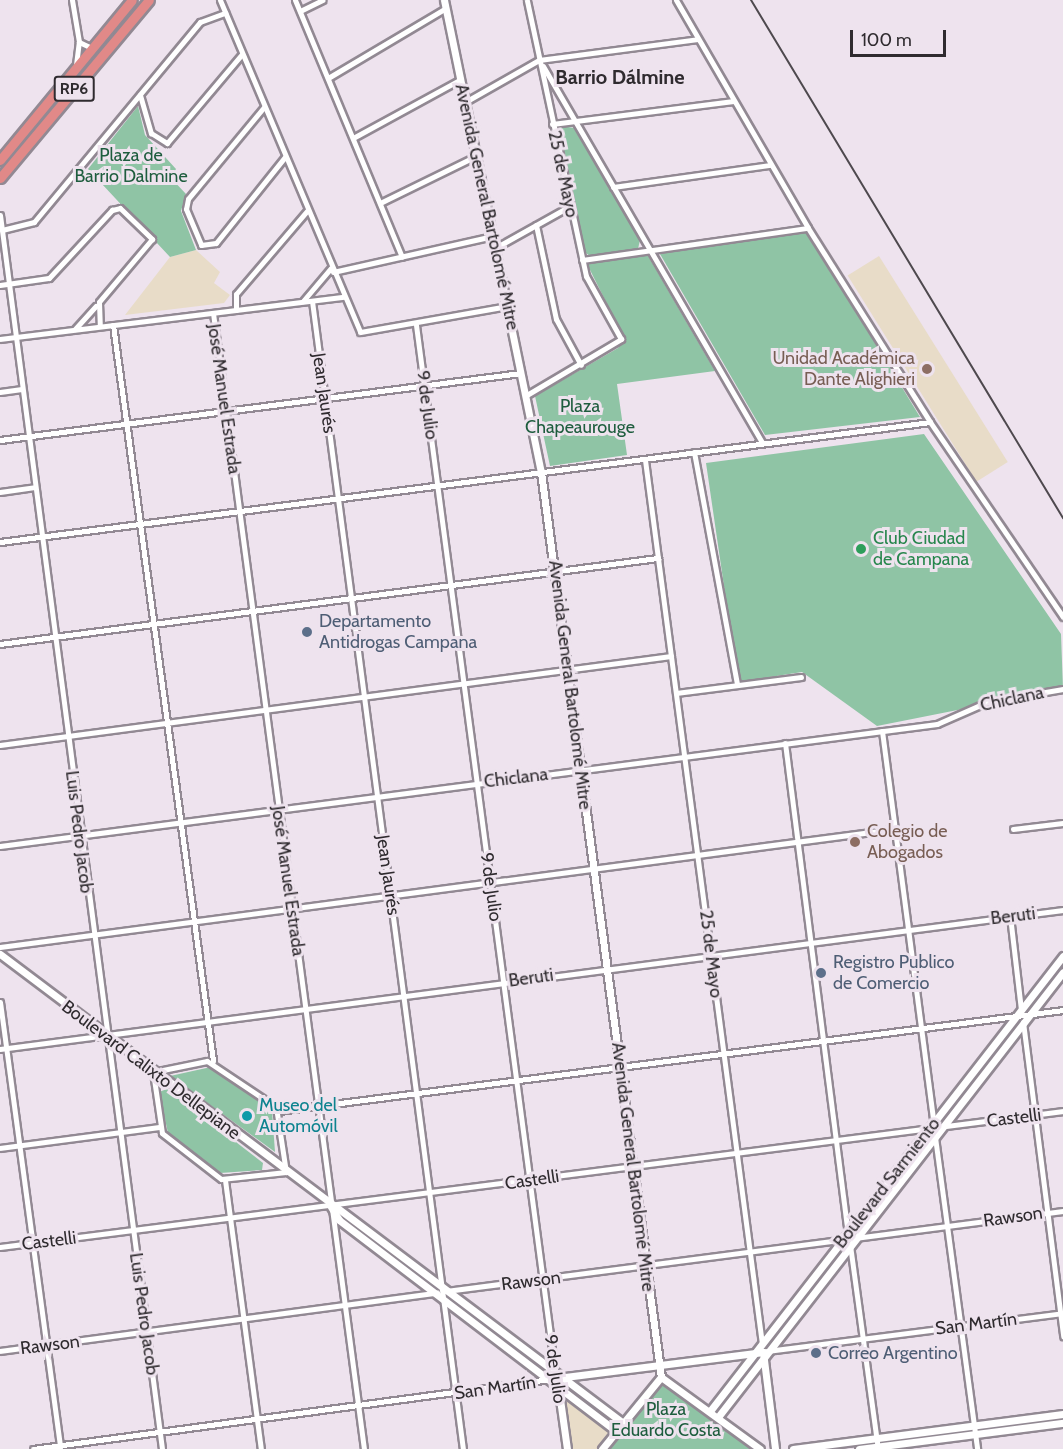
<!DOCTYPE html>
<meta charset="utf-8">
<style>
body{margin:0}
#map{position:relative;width:1063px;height:1449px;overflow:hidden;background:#eee3ee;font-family:Cabin,sans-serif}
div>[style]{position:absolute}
.education>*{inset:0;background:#e8dcc8;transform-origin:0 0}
.green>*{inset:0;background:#8fc4a5}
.roads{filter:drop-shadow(2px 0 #928993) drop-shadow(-2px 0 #928993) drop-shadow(0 2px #928993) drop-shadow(0 -2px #928993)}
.street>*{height:5px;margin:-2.5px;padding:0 2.5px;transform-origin:2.5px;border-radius:2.5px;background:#fff}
.secondary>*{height:7px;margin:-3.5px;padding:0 3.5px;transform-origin:3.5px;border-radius:3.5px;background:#fff}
.highway>*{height:9px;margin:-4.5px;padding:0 4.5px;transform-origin:4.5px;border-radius:4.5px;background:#e18988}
.rail>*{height:2px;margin:-1px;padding:0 1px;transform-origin:1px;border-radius:1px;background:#4e494e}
.dots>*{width:16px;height:16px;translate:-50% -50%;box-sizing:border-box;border:3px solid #eee3ee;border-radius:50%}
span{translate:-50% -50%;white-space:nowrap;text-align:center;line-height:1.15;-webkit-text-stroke:6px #eee3ee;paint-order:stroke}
.shield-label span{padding:2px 4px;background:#eee3ee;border:2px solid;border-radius:4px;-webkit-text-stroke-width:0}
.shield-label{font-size:16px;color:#2f2b2f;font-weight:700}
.park-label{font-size:18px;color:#1e5d3e}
.street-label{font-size:18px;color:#2f2b2f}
.education-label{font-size:18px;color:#785e54}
.right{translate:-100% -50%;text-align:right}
.left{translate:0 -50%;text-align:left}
.leisure-label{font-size:18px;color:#27864d}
.service-label{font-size:18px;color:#4e5e75}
.culture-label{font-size:18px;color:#0d838f}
.neighbourhood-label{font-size:20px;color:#2f2b2f;font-weight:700}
.scale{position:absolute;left:850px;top:30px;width:96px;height:27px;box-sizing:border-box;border:3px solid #2f2b2f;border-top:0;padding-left:8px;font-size:18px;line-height:21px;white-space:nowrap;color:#2f2b2f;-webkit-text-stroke:4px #eee3ee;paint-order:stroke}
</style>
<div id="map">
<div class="education">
<div style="clip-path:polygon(196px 250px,220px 272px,214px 283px,230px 295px,224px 303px,125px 315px,170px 257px)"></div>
<div style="left:879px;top:256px;width:243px;height:37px;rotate:58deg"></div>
<div style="clip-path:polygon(569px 1400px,610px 1431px,597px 1449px,570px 1449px,564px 1404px)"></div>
</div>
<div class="green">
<div style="clip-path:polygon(138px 106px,145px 135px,176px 169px,171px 178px,186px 194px,181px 211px,196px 250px,170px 257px,88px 169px)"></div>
<div style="clip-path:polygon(563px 126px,574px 128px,640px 240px,638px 249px,590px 256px,583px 251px,557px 133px)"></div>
<div style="clip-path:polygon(807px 231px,920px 417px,765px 435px,660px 254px)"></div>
<div style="clip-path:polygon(647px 254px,715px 371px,617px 384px,627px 455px,550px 466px,535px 396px,618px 348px,624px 338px,587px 264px)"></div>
<div style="clip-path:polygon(924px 434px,1061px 634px,1063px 689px,877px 726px,802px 672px,738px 682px,706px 463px)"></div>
<div style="clip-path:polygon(211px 1067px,272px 1111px,275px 1152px,170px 1076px)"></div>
<div style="clip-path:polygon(167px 1089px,263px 1163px,262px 1170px,220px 1173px,168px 1133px,159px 1092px)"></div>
<div style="clip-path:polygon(661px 1382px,666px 1383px,753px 1449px,606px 1449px)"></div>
</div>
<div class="roads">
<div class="street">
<div style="left:72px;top:0;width:43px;rotate:80.5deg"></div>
<div style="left:79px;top:42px;width:14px;rotate:25deg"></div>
<div style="left:220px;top:0;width:360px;rotate:67.1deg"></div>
<div style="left:360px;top:332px;width:149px;rotate:-10deg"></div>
<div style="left:295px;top:0;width:278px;rotate:67.4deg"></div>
<div style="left:676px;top:0;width:263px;rotate:59.9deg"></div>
<div style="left:808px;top:228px;width:229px;rotate:57.8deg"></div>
<div style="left:930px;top:422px;width:236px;rotate:55.7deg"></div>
<div style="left:300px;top:11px;width:25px;rotate:-26deg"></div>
<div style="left:76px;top:65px;width:23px;rotate:-83deg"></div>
<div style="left:543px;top:66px;width:435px;rotate:59.8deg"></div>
<div style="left:328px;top:78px;width:137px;rotate:-30.7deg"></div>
<div style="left:140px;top:95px;width:40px;rotate:74deg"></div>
<div style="left:151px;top:133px;width:19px;rotate:32deg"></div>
<div style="left:167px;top:143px;width:116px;rotate:-49.9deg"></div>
<div style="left:465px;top:102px;width:85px;rotate:-29.6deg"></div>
<div style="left:539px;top:60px;width:160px;rotate:-7.5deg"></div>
<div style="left:264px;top:107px;width:119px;rotate:129.6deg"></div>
<div style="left:188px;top:199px;width:10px;rotate:101deg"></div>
<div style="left:186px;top:209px;width:39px;rotate:67deg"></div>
<div style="left:201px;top:245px;width:15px;rotate:-8deg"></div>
<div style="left:216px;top:243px;width:110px;rotate:-51.3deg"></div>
<div style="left:552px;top:124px;width:183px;rotate:-7.2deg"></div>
<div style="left:353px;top:138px;width:123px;rotate:-28.6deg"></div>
<div style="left:613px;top:187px;width:159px;rotate:-8deg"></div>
<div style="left:380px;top:203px;width:107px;rotate:-26.1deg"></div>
<div style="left:0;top:215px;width:1245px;rotate:82.52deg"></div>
<div style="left:536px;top:225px;width:96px;rotate:78deg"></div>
<div style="left:556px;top:319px;width:52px;rotate:61.5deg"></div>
<div style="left:2px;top:230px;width:33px;rotate:-14deg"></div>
<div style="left:34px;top:222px;width:260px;rotate:-50.3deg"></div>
<div style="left:200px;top:22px;width:27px;rotate:-20deg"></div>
<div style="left:495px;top:248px;width:86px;rotate:-29.2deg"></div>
<div style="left:582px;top:260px;width:228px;rotate:-8.1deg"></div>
<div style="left:333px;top:272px;width:164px;rotate:-12.7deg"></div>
<div style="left:0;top:285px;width:49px;rotate:-8.1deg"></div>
<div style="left:49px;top:278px;width:93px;rotate:-47.2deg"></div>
<div style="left:112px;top:210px;width:8px;rotate:-14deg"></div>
<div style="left:120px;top:208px;width:45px;rotate:44.1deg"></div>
<div style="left:152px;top:239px;width:82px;rotate:130.1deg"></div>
<div style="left:99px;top:302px;width:24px;rotate:88deg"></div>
<div style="left:303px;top:301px;width:43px;rotate:-49.7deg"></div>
<div style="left:312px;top:301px;width:1158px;rotate:82.51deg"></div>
<div style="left:236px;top:310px;width:16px;rotate:-90deg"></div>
<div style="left:236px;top:294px;width:109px;rotate:-49.5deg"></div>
<div style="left:213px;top:313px;width:1146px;rotate:82.43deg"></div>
<div style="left:113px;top:325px;width:743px;rotate:82.26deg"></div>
<div style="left:416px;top:325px;width:1057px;rotate:82.44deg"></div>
<div style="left:75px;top:329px;width:31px;rotate:-48deg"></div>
<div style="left:0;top:339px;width:346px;rotate:-7deg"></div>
<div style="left:0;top:392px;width:22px;rotate:-8deg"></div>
<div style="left:525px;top:396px;width:112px;rotate:-30.7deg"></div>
<div style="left:621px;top:339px;width:72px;rotate:-119.1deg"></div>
<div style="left:586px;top:276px;width:282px;rotate:-102.1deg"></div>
<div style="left:0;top:440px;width:525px;rotate:-7.33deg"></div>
<div style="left:694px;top:452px;width:237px;rotate:79.5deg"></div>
<div style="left:645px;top:460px;width:892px;rotate:82.46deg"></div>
<div style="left:0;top:492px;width:35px;rotate:-8deg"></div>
<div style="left:0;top:542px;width:938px;rotate:-7.35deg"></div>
<div style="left:0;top:644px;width:664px;rotate:-7.45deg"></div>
<div style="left:676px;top:693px;width:126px;rotate:-7.3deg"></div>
<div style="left:882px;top:731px;width:397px;rotate:82.5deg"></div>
<div style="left:785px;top:743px;width:494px;rotate:82.7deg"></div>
<div style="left:0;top:745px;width:677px;rotate:-7.56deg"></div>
<div style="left:1013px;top:829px;width:50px;rotate:-6.8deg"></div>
<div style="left:0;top:846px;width:945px;rotate:-7.42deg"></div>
<div style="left:937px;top:724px;width:55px;rotate:-23.7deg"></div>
<div style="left:987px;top:702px;width:77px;rotate:-9.7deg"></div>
<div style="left:1010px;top:916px;width:95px;rotate:83.3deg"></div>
<div style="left:0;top:947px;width:902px;rotate:-7.52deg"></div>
<div style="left:0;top:1002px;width:449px;rotate:82.3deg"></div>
<div style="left:1023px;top:1022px;width:317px;rotate:82.7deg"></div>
<div style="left:0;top:1049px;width:1072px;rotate:-7.45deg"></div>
<div style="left:207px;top:1061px;width:83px;rotate:33.7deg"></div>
<div style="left:276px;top:1107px;width:66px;rotate:81.3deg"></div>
<div style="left:286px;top:1172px;width:65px;rotate:173.9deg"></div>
<div style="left:221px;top:1179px;width:75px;rotate:-142.1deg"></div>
<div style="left:162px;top:1133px;width:62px;rotate:-98.4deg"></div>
<div style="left:153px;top:1072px;width:55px;rotate:-11.5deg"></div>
<div style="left:278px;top:1111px;width:791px;rotate:-7.33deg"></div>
<div style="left:935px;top:1137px;width:315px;rotate:82.3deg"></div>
<div style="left:0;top:1148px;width:160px;rotate:-7.5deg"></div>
<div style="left:225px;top:1180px;width:271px;rotate:82.4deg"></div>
<div style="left:850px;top:1245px;width:206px;rotate:82.2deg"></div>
<div style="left:0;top:1247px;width:1072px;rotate:-7.29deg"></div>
<div style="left:446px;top:1291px;width:622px;rotate:-7.39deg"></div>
<div style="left:0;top:1351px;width:441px;rotate:-7.6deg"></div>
<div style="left:767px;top:1351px;width:298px;rotate:-7.3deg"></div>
<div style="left:33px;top:1449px;width:522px;rotate:-7.71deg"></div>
</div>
<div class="secondary">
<div style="left:444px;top:0;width:482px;rotate:78.4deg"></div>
<div style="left:541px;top:472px;width:913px;rotate:82.45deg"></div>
<div style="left:0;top:954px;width:780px;rotate:36.97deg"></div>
<div style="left:331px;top:1207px;width:15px;rotate:58deg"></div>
<div style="left:339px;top:1220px;width:348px;rotate:37.3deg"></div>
<div style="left:710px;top:1411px;width:576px;rotate:-52.19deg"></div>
<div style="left:718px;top:1417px;width:563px;rotate:-52.21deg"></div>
<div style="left:567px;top:1449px;width:72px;rotate:-98deg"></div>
<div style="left:557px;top:1378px;width:208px;rotate:-7.2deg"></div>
<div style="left:763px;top:1352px;width:98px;rotate:82.9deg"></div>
<div style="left:602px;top:1449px;width:93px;rotate:-50.7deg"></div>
<div style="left:661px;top:1377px;width:122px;rotate:36deg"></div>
<div style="left:793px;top:1449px;width:272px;rotate:-7.4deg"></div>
<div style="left:859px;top:1449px;width:206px;rotate:-7.3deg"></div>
</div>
<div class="highway">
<div style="left:0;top:160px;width:207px;rotate:-50.5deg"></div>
<div style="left:0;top:178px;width:232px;rotate:-50.1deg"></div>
</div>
</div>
<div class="rail">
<div style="left:751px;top:0;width:605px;rotate:58.94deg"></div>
</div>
<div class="dots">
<div style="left:927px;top:369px;background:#8d6e63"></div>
<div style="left:861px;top:549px;background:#2e9e5b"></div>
<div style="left:307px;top:632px;background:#5c6f8a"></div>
<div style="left:855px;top:842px;background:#8d6e63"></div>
<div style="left:821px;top:973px;background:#5c6f8a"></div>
<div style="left:247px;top:1116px;background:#0f9aa8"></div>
<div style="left:816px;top:1353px;background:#5c6f8a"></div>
</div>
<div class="shield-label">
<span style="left:74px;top:89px">RP6</span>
</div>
<div class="park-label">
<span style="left:131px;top:166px">Plaza de<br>Barrio Dalmine</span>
<span style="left:580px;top:417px">Plaza<br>Chapeaurouge</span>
<span style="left:666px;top:1420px">Plaza<br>Eduardo Costa</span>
</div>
<div class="street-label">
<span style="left:563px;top:174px;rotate:78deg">25 de Mayo</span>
<span style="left:487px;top:207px;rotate:78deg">Avenida General Bartolomé Mitre</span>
<span style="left:324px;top:393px;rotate:82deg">Jean Jaurés</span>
<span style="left:224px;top:399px;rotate:82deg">José Manuel Estrada</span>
<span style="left:427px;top:405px;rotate:82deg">9 de Julio</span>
<span style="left:570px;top:685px;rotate:83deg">Avenida General Bartolomé Mitre</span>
<span style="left:1012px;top:699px;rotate:-12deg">Chiclana</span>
<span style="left:516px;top:778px;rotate:-7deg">Chiclana</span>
<span style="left:79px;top:832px;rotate:83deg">Luis Pedro Jacob</span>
<span style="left:388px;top:875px;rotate:82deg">Jean Jaurés</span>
<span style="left:288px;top:881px;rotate:82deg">José Manuel Estrada</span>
<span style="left:491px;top:887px;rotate:82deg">9 de Julio</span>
<span style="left:1013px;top:916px;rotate:-7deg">Beruti</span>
<span style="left:711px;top:954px;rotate:83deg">25 de Mayo</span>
<span style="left:531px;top:978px;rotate:-8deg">Beruti</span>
<span style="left:151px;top:1070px;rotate:37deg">Boulevard Calixto Dellepiane</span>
<span style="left:1014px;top:1118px;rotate:-7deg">Castelli</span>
<span style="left:633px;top:1167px;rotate:83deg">Avenida General Bartolomé Mitre</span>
<span style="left:532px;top:1180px;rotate:-8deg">Castelli</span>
<span style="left:887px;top:1183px;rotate:-52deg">Boulevard Sarmiento</span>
<span style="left:1013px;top:1217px;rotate:-8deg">Rawson</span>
<span style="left:49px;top:1241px;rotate:-7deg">Castelli</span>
<span style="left:531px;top:1281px;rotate:-7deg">Rawson</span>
<span style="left:144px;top:1314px;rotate:82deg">Luis Pedro Jacob</span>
<span style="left:976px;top:1324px;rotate:-7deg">San Martín</span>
<span style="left:50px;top:1345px;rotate:-7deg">Rawson</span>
<span style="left:555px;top:1369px;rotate:82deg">9 de Julio</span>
<span style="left:495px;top:1388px;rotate:-8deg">San Martín</span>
</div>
<div class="education-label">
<span class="right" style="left:915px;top:369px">Unidad Académica<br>Dante Alighieri</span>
<span class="left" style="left:867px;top:842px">Colegio de<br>Abogados</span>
</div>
<div class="leisure-label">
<span class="left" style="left:873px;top:549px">Club Ciudad<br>de Campana</span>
</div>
<div class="service-label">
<span class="left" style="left:319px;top:632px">Departamento<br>Antidrogas Campana</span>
<span class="left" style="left:833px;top:973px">Registro Publico<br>de Comercio</span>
<span class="left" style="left:828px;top:1353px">Correo Argentino</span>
</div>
<div class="culture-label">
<span class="left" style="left:259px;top:1116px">Museo del<br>Automóvil</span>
</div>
<div class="neighbourhood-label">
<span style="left:620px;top:77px">Barrio Dálmine</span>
</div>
<div class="scale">100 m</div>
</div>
